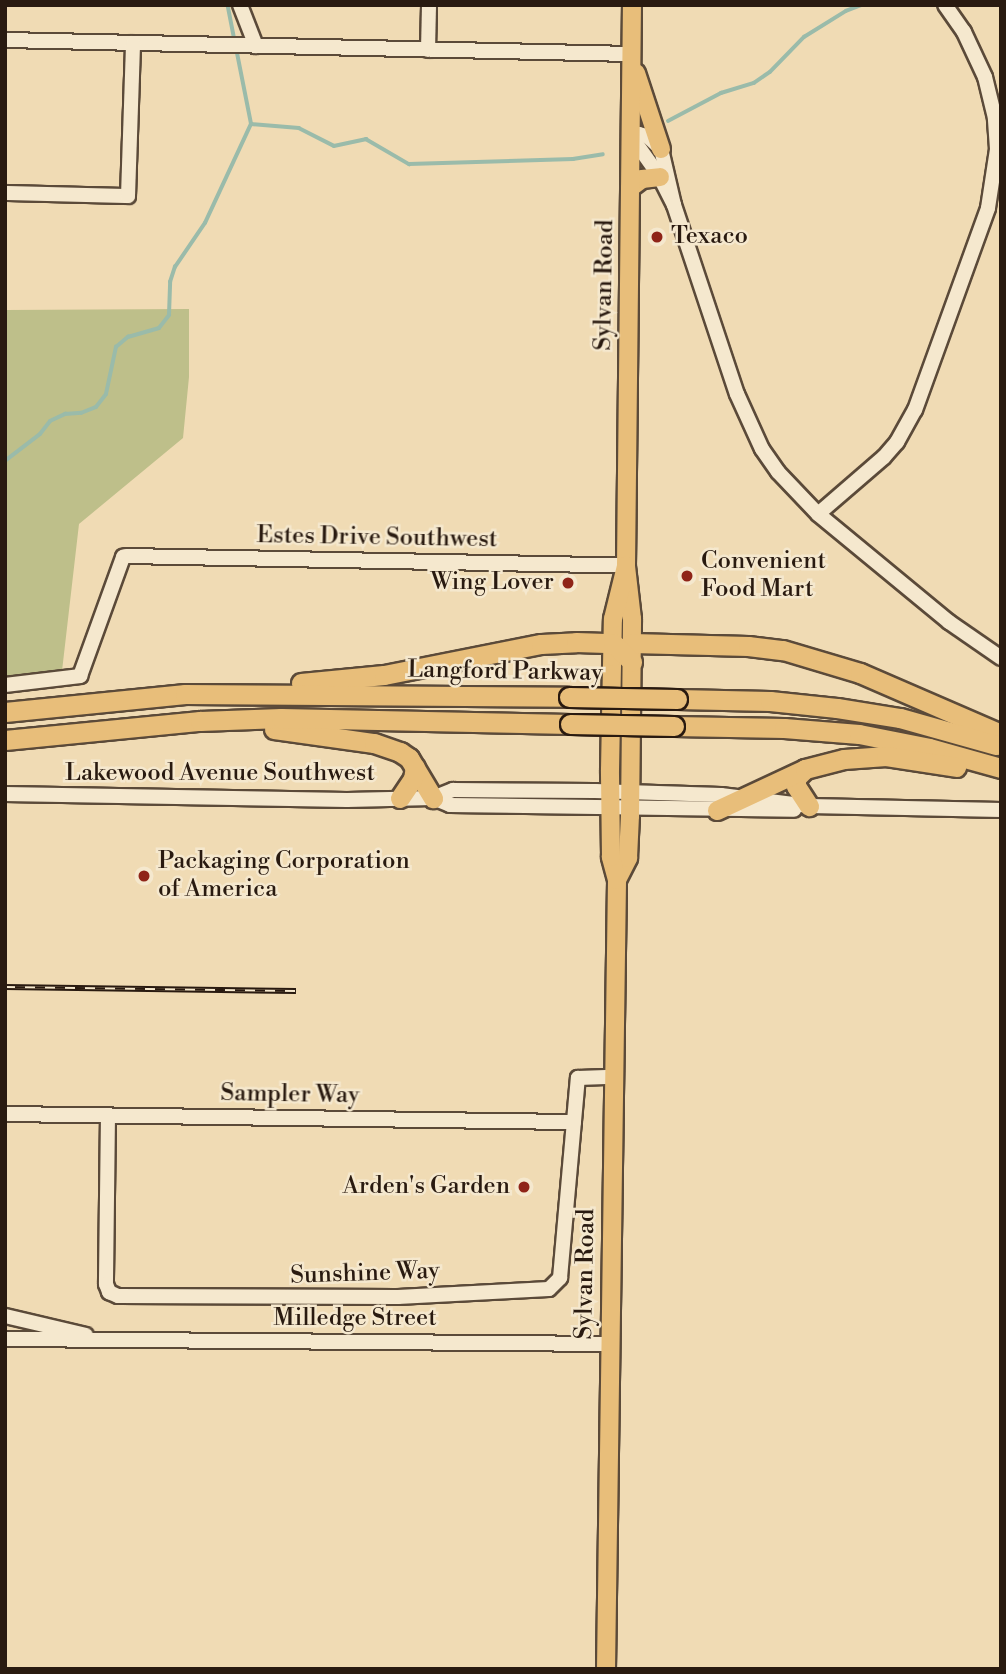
<!DOCTYPE html>
<style>
body{margin:0}
#map{position:relative;width:1006px;height:1674px;overflow:hidden;background:#f0dbb4;font-family:"Libre Bodoni",serif}
div>[style]{position:absolute}
.green>*{inset:0;background:#bebf8a}
.stream>*{height:3.5px;margin:-1.75px;padding:0 1.75px;transform-origin:1.75px;border-radius:1.75px;background:#9abbaa}
.roads{filter:drop-shadow(2px 0 #5b4a39) drop-shadow(-2px 0 #5b4a39) drop-shadow(0 2px #5b4a39) drop-shadow(0 -2px #5b4a39)}
.minor>*{height:14px;margin:-7px;padding:0 7px;transform-origin:7px;border-radius:7px;background:#f5e8ce}
.major>*{height:18px;margin:-9px;padding:0 9px;transform-origin:9px;border-radius:9px;background:#e8be7a}
.highway>*{height:19px;margin:-9.5px;padding:0 9.5px;transform-origin:9.5px;border-radius:9.5px;background:#e8be7a}
.rail>*{height:6px;margin-top:-3px;transform-origin:0;background:repeating-linear-gradient(90deg,#f5e8ce 0 10px,#291a10 0 20px);box-sizing:border-box;border-block:2px solid #291a10}
.bridges{filter:drop-shadow(2px 0 #291a10) drop-shadow(-2px 0 #291a10) drop-shadow(0 2px #291a10) drop-shadow(0 -2px #291a10)}
.highway-bridge>*{height:19px;margin:-9.5px;padding:0 9.5px;transform-origin:9.5px;border-radius:9.5px;background:#e8be7a}
.dots>*{width:19px;height:19px;translate:-50% -50%;box-sizing:border-box;border:4px solid #f5e8ce;border-radius:50%}
span{translate:-50% -50%;white-space:nowrap;text-align:center;line-height:1.15;-webkit-text-stroke:5px #f5e8ce;paint-order:stroke}
.poi-label{font-size:24px;color:#291a10}
.left{translate:0 -50%;text-align:left}
.right{translate:-100% -50%;text-align:right}
.street-label{font-size:24px;color:#291a10}
.frame{position:absolute;inset:0;border:7px solid #291a10;pointer-events:none}
</style>
<div id="map">
<div class="green">
<div style="clip-path:polygon(189px 309px,189px 377px,183px 438px,79px 524px,62px 671px,5px 680px,5px 310px)"></div>
</div>
<div class="stream">
<div style="left:228px;top:5px;width:37px;rotate:79deg"></div>
<div style="left:893px;top:5px;width:11px"></div>
<div style="left:668px;top:121px;width:60px;rotate:-27.8deg"></div>
<div style="left:721px;top:93px;width:34px;rotate:-17deg"></div>
<div style="left:754px;top:83px;width:19px;rotate:-35deg"></div>
<div style="left:770px;top:72px;width:49px;rotate:-45.8deg"></div>
<div style="left:804px;top:37px;width:49px;rotate:-31.8deg"></div>
<div style="left:846px;top:11px;width:17px;rotate:-21deg"></div>
<div style="left:251px;top:124px;width:48px;rotate:4.8deg"></div>
<div style="left:299px;top:128px;width:39px;rotate:27deg"></div>
<div style="left:334px;top:146px;width:33px;rotate:-12deg"></div>
<div style="left:366px;top:139px;width:50px;rotate:30.2deg"></div>
<div style="left:409px;top:164px;width:164px;rotate:-1.7deg"></div>
<div style="left:573px;top:159px;width:30px;rotate:-9deg"></div>
<div style="left:5px;top:461px;width:44px;rotate:-37.6deg"></div>
<div style="left:40px;top:434px;width:16px;rotate:-52deg"></div>
<div style="left:50px;top:421px;width:17px;rotate:-25deg"></div>
<div style="left:65px;top:414px;width:16px;rotate:-4deg"></div>
<div style="left:81px;top:413px;width:16px;rotate:-22deg"></div>
<div style="left:96px;top:407px;width:16px;rotate:-52deg"></div>
<div style="left:106px;top:394px;width:48px;rotate:-78deg"></div>
<div style="left:116px;top:347px;width:16px;rotate:-40deg"></div>
<div style="left:128px;top:337px;width:32px;rotate:-16deg"></div>
<div style="left:159px;top:328px;width:16px;rotate:-52deg"></div>
<div style="left:169px;top:315px;width:33px;rotate:-88deg"></div>
<div style="left:170px;top:282px;width:16px;rotate:-72deg"></div>
<div style="left:175px;top:267px;width:53px;rotate:-55.7deg"></div>
<div style="left:205px;top:223px;width:109px;rotate:-65.1deg"></div>
<div style="left:251px;top:124px;width:77px;rotate:-101.2deg"></div>
</div>
<div class="roads">
<div class="minor">
<div style="left:240px;top:5px;width:44px;rotate:68.7deg"></div>
<div style="left:5px;top:40px;width:627px;rotate:1.28deg"></div>
<div style="left:428px;top:50px;width:45px;rotate:-88.7deg"></div>
<div style="left:5px;top:193px;width:123px;rotate:1.4deg"></div>
<div style="left:128px;top:196px;width:153px;rotate:-88.1deg"></div>
<div style="left:674px;top:205px;width:31px;rotate:-117deg"></div>
<div style="left:660px;top:177px;width:50px;rotate:-125.3deg"></div>
<div style="left:631px;top:136px;width:8px;rotate:-14deg"></div>
<div style="left:639px;top:134px;width:8px;rotate:14deg"></div>
<div style="left:647px;top:136px;width:19px;rotate:43deg"></div>
<div style="left:661px;top:149px;width:57px;rotate:76.9deg"></div>
<div style="left:674px;top:205px;width:199px;rotate:71.6deg"></div>
<div style="left:737px;top:394px;width:60px;rotate:65.6deg"></div>
<div style="left:762px;top:449px;width:28px;rotate:55deg"></div>
<div style="left:778px;top:472px;width:58px;rotate:46.4deg"></div>
<div style="left:818px;top:514px;width:170px;rotate:39.5deg"></div>
<div style="left:949px;top:622px;width:63px;rotate:34.7deg"></div>
<div style="left:818px;top:514px;width:87px;rotate:-40.8deg"></div>
<div style="left:884px;top:457px;width:20px;rotate:-49deg"></div>
<div style="left:897px;top:442px;width:37px;rotate:-61deg"></div>
<div style="left:915px;top:410px;width:215px;rotate:-70.1deg"></div>
<div style="left:988px;top:208px;width:60px;rotate:-81.3deg"></div>
<div style="left:997px;top:149px;width:31px;rotate:-94deg"></div>
<div style="left:995px;top:118px;width:42px;rotate:-103.7deg"></div>
<div style="left:985px;top:77px;width:50px;rotate:-115deg"></div>
<div style="left:964px;top:32px;width:33px;rotate:-125deg"></div>
<div style="left:5px;top:685px;width:76px;rotate:-6.8deg"></div>
<div style="left:80px;top:676px;width:127px;rotate:-70.1deg"></div>
<div style="left:123px;top:557px;width:4px;rotate:-14deg"></div>
<div style="left:127px;top:556px;width:499px;rotate:1.1deg"></div>
<div style="left:5px;top:794px;width:342px;rotate:1deg"></div>
<div style="left:347px;top:800px;width:86px;rotate:-1.3deg"></div>
<div style="left:433px;top:798px;width:22px;rotate:-22deg"></div>
<div style="left:453px;top:790px;width:142px;rotate:0.4deg"></div>
<div style="left:595px;top:791px;width:126px;rotate:1.8deg"></div>
<div style="left:721px;top:795px;width:89px;rotate:7.1deg"></div>
<div style="left:809px;top:806px;width:192px;rotate:1.2deg"></div>
<div style="left:433px;top:798px;width:18px;rotate:22deg"></div>
<div style="left:450px;top:805px;width:344px;rotate:0.8deg"></div>
<div style="left:5px;top:1114px;width:569px;rotate:0.81deg"></div>
<div style="left:108px;top:1115px;width:169px;rotate:90.7deg"></div>
<div style="left:106px;top:1284px;width:9px;rotate:69deg"></div>
<div style="left:109px;top:1292px;width:10px;rotate:24deg"></div>
<div style="left:118px;top:1296px;width:280px;rotate:0.2deg"></div>
<div style="left:398px;top:1297px;width:151px;rotate:-3deg"></div>
<div style="left:549px;top:1289px;width:16px;rotate:-45deg"></div>
<div style="left:560px;top:1278px;width:201px;rotate:-84.9deg"></div>
<div style="left:578px;top:1078px;width:35px;rotate:-2deg"></div>
<div style="left:5px;top:1316px;width:83px;rotate:13.2deg"></div>
<div style="left:5px;top:1339px;width:605px;rotate:0.47deg"></div>
</div>
<div class="major">
<div style="left:636px;top:73px;width:80px;rotate:71.8deg"></div>
<div style="left:630px;top:188px;width:15px;rotate:-37deg"></div>
<div style="left:642px;top:179px;width:18px;rotate:-6deg"></div>
<div style="left:617px;top:880px;width:25px;rotate:-63deg"></div>
<div style="left:628px;top:858px;width:42px;rotate:-87.3deg"></div>
<div style="left:630px;top:816px;width:197px;rotate:-89.4deg"></div>
<div style="left:632px;top:619px;width:53px;rotate:-96.5deg"></div>
<div style="left:626px;top:566px;width:561px;rotate:-89.39deg"></div>
<div style="left:606px;top:1669px;width:789px;rotate:-89.2deg"></div>
<div style="left:617px;top:880px;width:24px;rotate:-105deg"></div>
<div style="left:611px;top:857px;width:87px;rotate:-90.7deg"></div>
<div style="left:610px;top:770px;width:151px;rotate:-88.9deg"></div>
<div style="left:613px;top:619px;width:55px;rotate:-76.2deg"></div>
</div>
<div class="highway">
<div style="left:613px;top:656px;width:23px;rotate:-34deg"></div>
<div style="left:632px;top:643px;width:116px;rotate:1.5deg"></div>
<div style="left:748px;top:646px;width:35px;rotate:7deg"></div>
<div style="left:783px;top:650px;width:80px;rotate:16.6deg"></div>
<div style="left:860px;top:673px;width:154px;rotate:23.4deg"></div>
<div style="left:301px;top:683px;width:83px;rotate:-5.5deg"></div>
<div style="left:384px;top:675px;width:160px;rotate:-11.2deg"></div>
<div style="left:541px;top:644px;width:35px;rotate:-3deg"></div>
<div style="left:576px;top:642px;width:37px;rotate:2deg"></div>
<div style="left:613px;top:643px;width:27px;rotate:45deg"></div>
<div style="left:677px;top:699px;width:93px;rotate:1.2deg"></div>
<div style="left:770px;top:701px;width:67px;rotate:6deg"></div>
<div style="left:837px;top:708px;width:64px;rotate:9deg"></div>
<div style="left:900px;top:718px;width:100px;rotate:15.7deg"></div>
<div style="left:5px;top:712px;width:181px;rotate:-5.7deg"></div>
<div style="left:185px;top:694px;width:384px;rotate:0.4deg"></div>
<div style="left:674px;top:726px;width:110px;rotate:1deg"></div>
<div style="left:784px;top:728px;width:75px;rotate:4.6deg"></div>
<div style="left:859px;top:734px;width:71px;rotate:11.3deg"></div>
<div style="left:929px;top:748px;width:75px;rotate:15.5deg"></div>
<div style="left:274px;top:729px;width:101px;rotate:8deg"></div>
<div style="left:374px;top:743px;width:28px;rotate:19deg"></div>
<div style="left:400px;top:752px;width:11px;rotate:34deg"></div>
<div style="left:409px;top:758px;width:47px;rotate:59deg"></div>
<div style="left:5px;top:740px;width:196px;rotate:-5.6deg"></div>
<div style="left:200px;top:721px;width:81px;rotate:-2.1deg"></div>
<div style="left:281px;top:718px;width:289px;rotate:1.2deg"></div>
<div style="left:805px;top:769px;width:13px;rotate:135deg"></div>
<div style="left:796px;top:778px;width:8px;rotate:90deg"></div>
<div style="left:796px;top:786px;width:24px;rotate:57deg"></div>
<div style="left:400px;top:798px;width:23px;rotate:-56deg"></div>
<div style="left:413px;top:779px;width:12px;rotate:-81deg"></div>
<div style="left:717px;top:810px;width:97px;rotate:-25deg"></div>
<div style="left:805px;top:769px;width:40px;rotate:-14.4deg"></div>
<div style="left:844px;top:759px;width:42px;rotate:-4.1deg"></div>
<div style="left:886px;top:756px;width:71px;rotate:8.9deg"></div>
</div>
</div>
<div class="rail">
<div style="left:5px;top:987px;width:291px;rotate:0.8deg"></div>
</div>
<div class="bridges">
<div class="highway-bridge">
<div style="left:569px;top:697px;width:108px;rotate:1.1deg"></div>
<div style="left:570px;top:724px;width:104px;rotate:1.1deg"></div>
</div>
</div>
<div class="dots">
<div style="left:657px;top:237px;background:#8f2418"></div>
<div style="left:687px;top:576px;background:#8f2418"></div>
<div style="left:568px;top:583px;background:#8f2418"></div>
<div style="left:144px;top:876px;background:#8f2418"></div>
<div style="left:524px;top:1187px;background:#8f2418"></div>
</div>
<div class="poi-label">
<span class="left" style="left:671px;top:237px">Texaco</span>
<span class="left" style="left:701px;top:576px">Convenient<br>Food Mart</span>
<span class="right" style="left:554px;top:583px">Wing Lover</span>
<span class="left" style="left:158px;top:876px">Packaging Corporation<br>of America</span>
<span class="right" style="left:510px;top:1187px">Arden's Garden</span>
</div>
<div class="street-label">
<span style="left:605px;top:285px;rotate:-89deg">Sylvan Road</span>
<span style="left:377px;top:538px;rotate:1deg">Estes Drive Southwest</span>
<span style="left:505px;top:672px;rotate:1deg">Langford Parkway</span>
<span style="left:220px;top:774px">Lakewood Avenue Southwest</span>
<span style="left:290px;top:1095px;rotate:1deg">Sampler Way</span>
<span style="left:365px;top:1274px;rotate:-2deg">Sunshine Way</span>
<span style="left:586px;top:1274px;rotate:-89deg">Sylvan Road</span>
<span style="left:355px;top:1319px">Milledge Street</span>
</div>
<div class="frame"></div>
</div>
